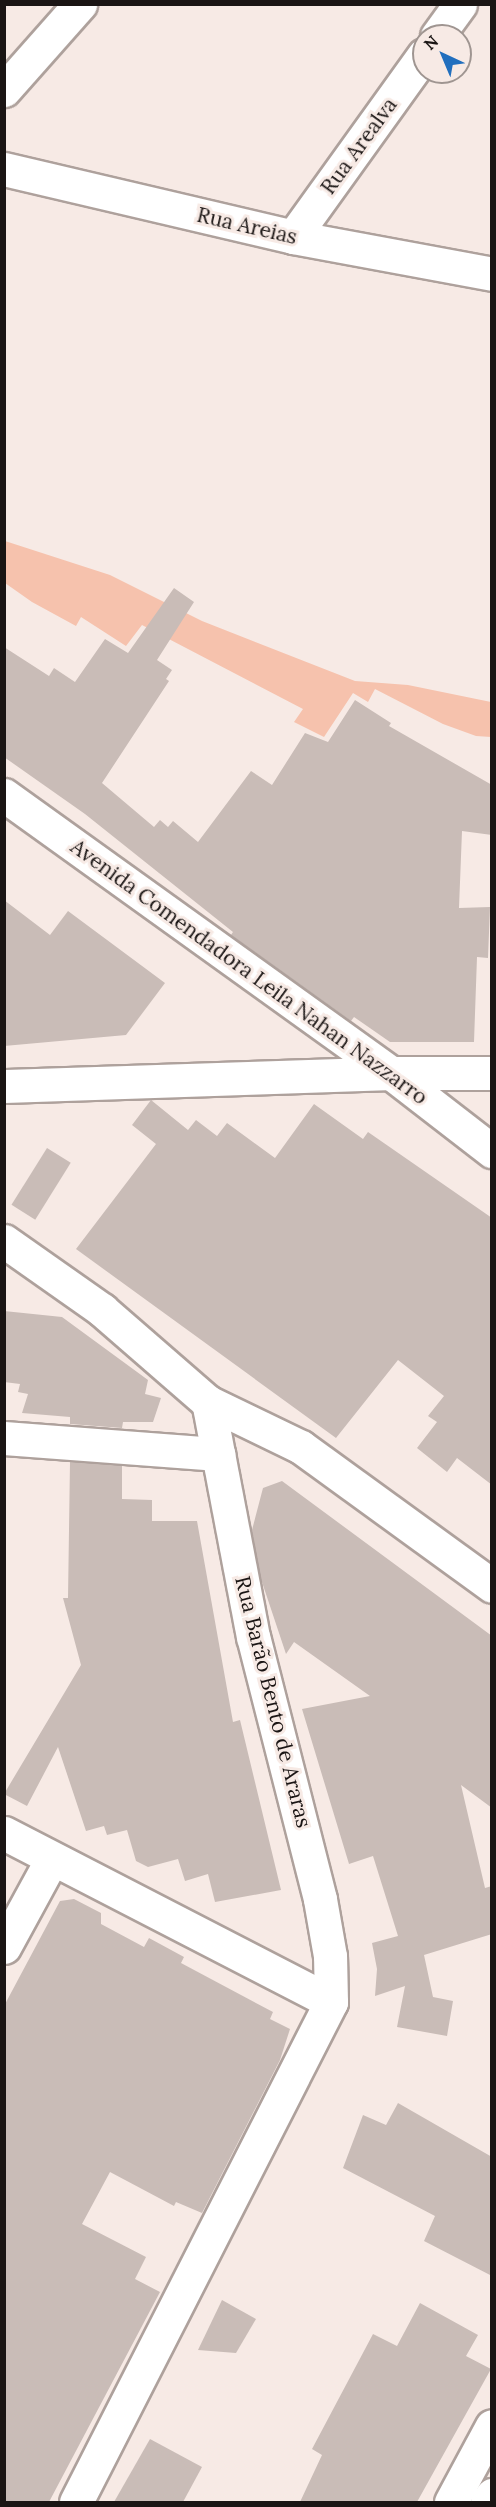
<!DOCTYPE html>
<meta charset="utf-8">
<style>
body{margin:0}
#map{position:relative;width:496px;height:2507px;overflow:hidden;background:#f7eae5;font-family:Lora,serif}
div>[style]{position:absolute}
.green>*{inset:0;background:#f6c2ad}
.building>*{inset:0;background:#c9bcb7;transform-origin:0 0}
.roads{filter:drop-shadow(2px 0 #aea19c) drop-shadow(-2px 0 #aea19c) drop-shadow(0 2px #aea19c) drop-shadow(0 -2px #aea19c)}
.street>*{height:33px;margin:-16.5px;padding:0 16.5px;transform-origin:16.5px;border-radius:16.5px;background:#fff}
.secondary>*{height:33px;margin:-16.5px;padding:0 16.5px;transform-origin:16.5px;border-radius:16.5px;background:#fff}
span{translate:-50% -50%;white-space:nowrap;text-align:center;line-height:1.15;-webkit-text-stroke:6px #f7eae5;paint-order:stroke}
.street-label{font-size:21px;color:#1a1514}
.frame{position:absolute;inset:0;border:6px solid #1a1514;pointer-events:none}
.north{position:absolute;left:412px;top:24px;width:60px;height:60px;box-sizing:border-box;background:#f7eae5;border:2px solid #9f9591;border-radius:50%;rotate:316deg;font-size:16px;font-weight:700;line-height:24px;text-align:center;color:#1a1514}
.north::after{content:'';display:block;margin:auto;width:21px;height:27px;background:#216fbe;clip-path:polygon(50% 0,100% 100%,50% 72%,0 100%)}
</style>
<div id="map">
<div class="green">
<div style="clip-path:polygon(5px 541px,110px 575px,202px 621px,355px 681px,408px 685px,491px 702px,491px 737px,476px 736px,443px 724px,375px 689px,368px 702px,353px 693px,324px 737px,294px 722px,303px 709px,142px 625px,126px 646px,81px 617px,76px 626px,32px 602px,5px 583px)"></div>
</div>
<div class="building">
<div style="clip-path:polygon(174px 588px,194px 602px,157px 660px,172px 670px,166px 679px,169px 681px,102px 783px,154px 827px,160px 820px,168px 827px,173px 821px,198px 842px,251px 771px,272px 785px,305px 733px,328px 742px,355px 700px,391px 723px,389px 726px,492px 785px,492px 835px,462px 831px,459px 908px,490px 907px,488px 958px,477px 957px,474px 1042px,390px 1042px,354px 1017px,351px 1021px,231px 935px,233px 932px,85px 814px,4px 757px,4px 647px,49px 676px,54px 668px,75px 682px,105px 639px,128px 653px)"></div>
<div style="clip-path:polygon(4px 900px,50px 935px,68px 911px,165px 983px,126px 1035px,4px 1046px)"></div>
<div style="clip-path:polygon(151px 1100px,188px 1130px,196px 1120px,217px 1136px,227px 1123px,275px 1158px,314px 1104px,363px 1139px,368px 1132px,492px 1218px,492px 1485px,457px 1458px,447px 1472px,417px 1448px,437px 1422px,428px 1416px,444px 1396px,398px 1360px,336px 1438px,76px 1249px,156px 1144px,132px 1125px)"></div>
<div style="left:47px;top:1148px;width:28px;height:67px;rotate:32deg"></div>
<div style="clip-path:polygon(4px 1311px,62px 1317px,148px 1380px,145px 1394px,161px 1398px,153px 1422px,123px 1422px,122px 1428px,70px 1424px,70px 1417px,22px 1413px,28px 1394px,18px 1392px,20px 1384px,4px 1382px)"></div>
<div style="clip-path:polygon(70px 1462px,122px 1466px,122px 1499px,152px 1500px,152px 1521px,197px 1521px,233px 1722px,240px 1720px,281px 1890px,215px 1902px,208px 1874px,185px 1881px,178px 1859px,148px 1867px,136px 1861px,127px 1830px,107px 1835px,104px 1826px,86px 1831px,58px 1747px,27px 1806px,4px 1794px,81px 1665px,63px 1598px,68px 1598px)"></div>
<div style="clip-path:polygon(282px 1481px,492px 1636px,492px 1808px,461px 1785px,485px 1888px,492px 1886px,492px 1934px,424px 1955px,433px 1997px,453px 2001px,447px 2036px,397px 2027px,405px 1986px,375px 1996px,377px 1969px,372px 1943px,398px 1936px,373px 1856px,349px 1864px,302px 1709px,370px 1696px,294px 1642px,286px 1654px,260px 1576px,252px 1530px,263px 1488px)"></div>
<div style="clip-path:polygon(74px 1899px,101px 1913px,101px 1924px,144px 1947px,149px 1938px,184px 1957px,181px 1963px,273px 2012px,270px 2019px,290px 2029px,280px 2060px,202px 2213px,176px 2202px,174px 2206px,110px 2172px,82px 2224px,146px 2257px,135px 2279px,160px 2292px,49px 2502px,4px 2502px,4px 2006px,60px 1901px)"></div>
<div style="clip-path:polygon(398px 2103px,492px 2157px,492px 2276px,424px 2241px,435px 2216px,343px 2168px,363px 2115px,386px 2125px)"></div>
<div style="clip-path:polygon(222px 2300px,256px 2319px,236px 2353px,198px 2350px)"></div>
<div style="clip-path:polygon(420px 2303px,478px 2335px,466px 2356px,491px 2369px,417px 2502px,300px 2502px,322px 2455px,312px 2449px,373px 2334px,397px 2346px)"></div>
<div style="clip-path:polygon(150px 2439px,202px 2467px,183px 2502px,114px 2502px)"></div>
</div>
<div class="roads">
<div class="street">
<div style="left:437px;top:36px;width:39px;rotate:-54deg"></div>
<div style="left:4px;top:90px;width:115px;rotate:-48.5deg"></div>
<div style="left:4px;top:169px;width:297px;rotate:13.2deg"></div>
<div style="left:293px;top:237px;width:202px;rotate:10.5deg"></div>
<div style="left:293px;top:237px;width:224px;rotate:-54.3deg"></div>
<div style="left:391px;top:1073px;width:101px"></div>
<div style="left:4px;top:1241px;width:120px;rotate:35.1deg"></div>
<div style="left:102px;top:1310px;width:140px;rotate:41deg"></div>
<div style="left:208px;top:1402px;width:103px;rotate:25.8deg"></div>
<div style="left:301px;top:1447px;width:236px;rotate:36deg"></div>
<div style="left:4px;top:1438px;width:215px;rotate:4.3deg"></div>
<div style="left:4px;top:1833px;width:368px;rotate:27.3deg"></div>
<div style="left:4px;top:1947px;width:100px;rotate:-61.4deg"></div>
<div style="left:76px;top:2502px;width:561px;rotate:-62.98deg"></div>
<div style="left:331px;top:2002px;width:46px;rotate:-91.2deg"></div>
<div style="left:330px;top:1956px;width:58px;rotate:-100deg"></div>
<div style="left:320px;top:1899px;width:270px;rotate:-104.3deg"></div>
<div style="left:253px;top:1637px;width:239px;rotate:-100.8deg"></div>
</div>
<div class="secondary">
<div style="left:4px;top:795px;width:477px;rotate:35.7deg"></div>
<div style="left:391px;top:1073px;width:128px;rotate:37.7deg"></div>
<div style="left:4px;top:1086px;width:387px;rotate:-1.9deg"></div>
<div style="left:451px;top:2502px;width:86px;rotate:-61.7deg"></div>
<div style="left:487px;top:2502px;width:9px;rotate:-54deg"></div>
</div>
</div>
<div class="street-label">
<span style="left:359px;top:146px;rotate:-54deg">Rua Arealva</span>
<span style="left:247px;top:226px;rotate:13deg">Rua Areias</span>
<span style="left:249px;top:972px;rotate:36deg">Avenida Comendadora Leila Nahan Nazzarro</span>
<span style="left:273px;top:1702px;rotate:76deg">Rua Barão Bento de Araras</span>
</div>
<div class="frame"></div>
<div class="north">N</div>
</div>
